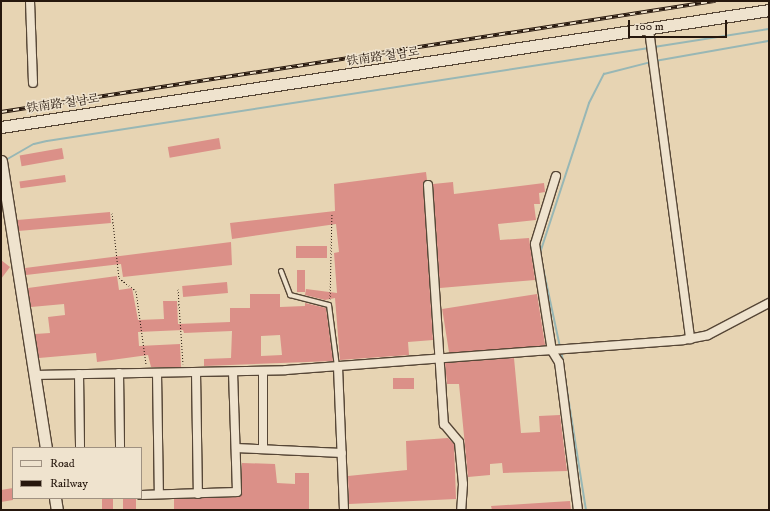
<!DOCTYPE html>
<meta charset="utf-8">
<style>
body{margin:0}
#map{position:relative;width:770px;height:511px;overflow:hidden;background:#e7d4b3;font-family:"IM FELL DW Pica","Noto Serif SC","Noto Serif KR",serif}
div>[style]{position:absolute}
.stream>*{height:2px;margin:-1px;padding:0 1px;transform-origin:1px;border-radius:1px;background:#98b7b5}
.building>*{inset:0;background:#db9088;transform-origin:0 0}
.path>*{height:1px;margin-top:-0.5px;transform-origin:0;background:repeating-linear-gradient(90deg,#26170d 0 1px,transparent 0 3px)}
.roads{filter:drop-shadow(1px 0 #564636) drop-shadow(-1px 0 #564636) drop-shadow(0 1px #564636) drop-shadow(0 -1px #564636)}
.lane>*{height:4px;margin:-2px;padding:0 2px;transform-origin:2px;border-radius:2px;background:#efe3ce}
.street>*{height:8px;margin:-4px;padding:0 4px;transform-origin:4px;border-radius:4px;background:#efe3ce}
.secondary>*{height:11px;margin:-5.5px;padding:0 5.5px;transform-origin:5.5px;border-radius:5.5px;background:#efe3ce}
.rail>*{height:3.5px;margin-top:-1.75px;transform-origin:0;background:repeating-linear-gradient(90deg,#efe3ce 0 6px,#26170d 0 12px);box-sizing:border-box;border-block:1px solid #26170d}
span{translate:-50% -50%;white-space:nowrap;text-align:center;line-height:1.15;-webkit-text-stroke:3px #efe3ce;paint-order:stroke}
.street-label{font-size:12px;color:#26170d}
.frame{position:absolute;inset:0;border:2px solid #26170d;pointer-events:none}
.legend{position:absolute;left:12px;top:447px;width:130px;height:52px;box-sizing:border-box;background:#efe3ce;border:1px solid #9f9181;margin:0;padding:5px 7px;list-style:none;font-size:12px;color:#26170d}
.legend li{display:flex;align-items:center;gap:8px;height:20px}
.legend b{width:20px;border:1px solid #9f9181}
.scale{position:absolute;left:628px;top:20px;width:99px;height:18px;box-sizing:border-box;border:2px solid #26170d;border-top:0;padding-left:5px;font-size:12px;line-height:14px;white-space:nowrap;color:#26170d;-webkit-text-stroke:3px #efe3ce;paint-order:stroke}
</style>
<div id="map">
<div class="stream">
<div style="left:654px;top:47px;width:116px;rotate:-8.9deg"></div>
<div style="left:655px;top:61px;width:116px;rotate:-10deg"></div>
<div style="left:4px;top:161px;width:34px;rotate:-30deg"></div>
<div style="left:34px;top:144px;width:13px;rotate:-13deg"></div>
<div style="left:47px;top:141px;width:609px;rotate:-8.78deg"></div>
<div style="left:540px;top:253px;width:158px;rotate:-71.9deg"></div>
<div style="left:589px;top:103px;width:33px;rotate:-63deg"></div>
<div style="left:604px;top:74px;width:49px;rotate:-14.3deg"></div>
<div style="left:542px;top:263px;width:86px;rotate:77.9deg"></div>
<div style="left:561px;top:351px;width:10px;rotate:79deg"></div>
<div style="left:563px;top:365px;width:147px;rotate:81deg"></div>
</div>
<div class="building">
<div style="left:219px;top:138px;width:11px;height:52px;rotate:80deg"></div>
<div style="left:62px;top:148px;width:11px;height:43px;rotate:80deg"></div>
<div style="clip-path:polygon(426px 172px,427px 180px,423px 185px,433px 340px,408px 342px,409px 355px,340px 360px,335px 298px,325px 300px,305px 295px,306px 289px,337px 293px,334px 253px,339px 252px,336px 224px,232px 239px,230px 223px,335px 211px,334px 184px)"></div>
<div style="left:65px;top:175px;width:7px;height:46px;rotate:82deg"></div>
<div style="clip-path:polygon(453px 182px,454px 194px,544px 183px,545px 192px,539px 193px,540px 204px,534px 204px,536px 220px,498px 224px,500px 240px,529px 238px,535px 280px,440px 288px,433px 184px)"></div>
<div style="left:110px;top:212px;width:11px;height:93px;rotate:85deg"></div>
<div style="clip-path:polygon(231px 242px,232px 265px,123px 277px,121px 264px,26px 275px,25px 268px)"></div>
<div style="left:327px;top:246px;width:12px;height:31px;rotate:90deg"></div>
<div style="clip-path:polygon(1px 260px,10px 267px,1px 279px)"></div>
<div style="left:297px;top:270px;width:8px;height:22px"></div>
<div style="clip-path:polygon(evenodd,117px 276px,119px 290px,132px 288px,138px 320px,164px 319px,163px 301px,177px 301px,178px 324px,230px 322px,230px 308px,250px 308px,250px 294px,280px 294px,280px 307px,305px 306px,305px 303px,326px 308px,333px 361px,204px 366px,204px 359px,231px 358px,232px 331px,184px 333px,183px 330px,138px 332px,139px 346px,180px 344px,181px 367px,151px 367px,148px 355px,97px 362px,96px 353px,39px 358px,35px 334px,50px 333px,48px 317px,65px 315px,64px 304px,31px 307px,28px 288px,117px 276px,280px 335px,282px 355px,261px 356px,261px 336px,280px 335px)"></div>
<div style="left:227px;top:282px;width:11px;height:45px;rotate:85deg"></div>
<div style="left:537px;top:294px;width:52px;height:96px;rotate:81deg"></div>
<div style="clip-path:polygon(514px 358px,521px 433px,540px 432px,539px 416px,560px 415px,567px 471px,503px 473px,502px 463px,490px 464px,490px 475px,468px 477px,459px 384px,447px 384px,445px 363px)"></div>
<div style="left:393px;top:378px;width:21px;height:11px"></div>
<div style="clip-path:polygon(448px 438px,454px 444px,456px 499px,349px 504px,348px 476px,407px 470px,406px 441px)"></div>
<div style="clip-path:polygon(242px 463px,275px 464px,277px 483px,295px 484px,295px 473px,309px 473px,309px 510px,174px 510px,174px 499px,240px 497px)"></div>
<div style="clip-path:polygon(13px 488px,13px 500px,1px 502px,1px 490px)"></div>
<div style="left:123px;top:498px;width:13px;height:12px"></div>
<div style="left:102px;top:499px;width:11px;height:11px"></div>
<div style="clip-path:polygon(570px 501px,571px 510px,492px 510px,491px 506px)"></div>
</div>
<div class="path">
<div style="left:112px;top:213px;width:65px;rotate:83.9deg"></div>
<div style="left:119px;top:278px;width:21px;rotate:37deg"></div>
<div style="left:136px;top:291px;width:74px;rotate:82.2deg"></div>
<div style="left:178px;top:289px;width:75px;rotate:86.2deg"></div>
<div style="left:330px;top:299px;width:85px;rotate:-88.7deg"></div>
</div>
<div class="roads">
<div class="lane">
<div style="left:281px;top:271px;width:26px;rotate:69deg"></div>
<div style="left:290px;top:295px;width:40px;rotate:14.4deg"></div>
<div style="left:329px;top:305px;width:63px;rotate:82.6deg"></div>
</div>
<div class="street">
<div style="left:30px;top:1px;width:82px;rotate:87.9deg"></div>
<div style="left:649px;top:30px;width:312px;rotate:82.4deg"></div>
<div style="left:556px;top:176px;width:71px;rotate:107.2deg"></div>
<div style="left:535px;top:244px;width:108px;rotate:81deg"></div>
<div style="left:552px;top:351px;width:13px;rotate:58deg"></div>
<div style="left:559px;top:362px;width:149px;rotate:82.7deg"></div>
<div style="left:428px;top:185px;width:240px;rotate:86.2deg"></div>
<div style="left:444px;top:424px;width:23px;rotate:50deg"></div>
<div style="left:459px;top:442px;width:42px;rotate:84.6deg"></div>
<div style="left:463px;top:484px;width:26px;rotate:94deg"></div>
<div style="left:338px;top:367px;width:143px;rotate:87.6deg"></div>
<div style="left:263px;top:371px;width:78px;rotate:90deg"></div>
<div style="left:196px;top:372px;width:122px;rotate:89.1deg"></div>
<div style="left:119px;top:373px;width:75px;rotate:89.2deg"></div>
<div style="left:157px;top:373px;width:121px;rotate:89.1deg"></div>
<div style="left:79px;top:374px;width:74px;rotate:89.2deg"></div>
<div style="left:34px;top:375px;width:252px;rotate:-1.1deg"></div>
<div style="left:286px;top:370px;width:398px;rotate:-4.3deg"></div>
<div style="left:683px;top:340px;width:25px;rotate:-11deg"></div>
<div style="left:708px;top:335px;width:69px;rotate:-27.7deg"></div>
<div style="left:236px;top:448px;width:106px;rotate:2.7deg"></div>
<div style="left:141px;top:495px;width:96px;rotate:-1.8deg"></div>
<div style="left:237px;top:492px;width:120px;rotate:-91.9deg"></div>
</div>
<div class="secondary">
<div style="left:1px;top:127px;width:777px;rotate:-8.66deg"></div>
<div style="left:1px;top:161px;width:291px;rotate:81.1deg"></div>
<div style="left:55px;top:498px;width:12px;rotate:81deg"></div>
</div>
</div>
<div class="rail">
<div style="left:1px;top:112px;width:723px;rotate:-8.84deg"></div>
</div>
<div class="street-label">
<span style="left:383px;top:57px;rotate:-8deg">铁南路 철남로</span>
<span style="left:63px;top:104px;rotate:-8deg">铁南路 철남로</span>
</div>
<div class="frame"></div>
<ul class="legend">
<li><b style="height:5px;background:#efe3ce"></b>Road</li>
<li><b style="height:5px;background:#26170d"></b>Railway</li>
</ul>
<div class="scale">100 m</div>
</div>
